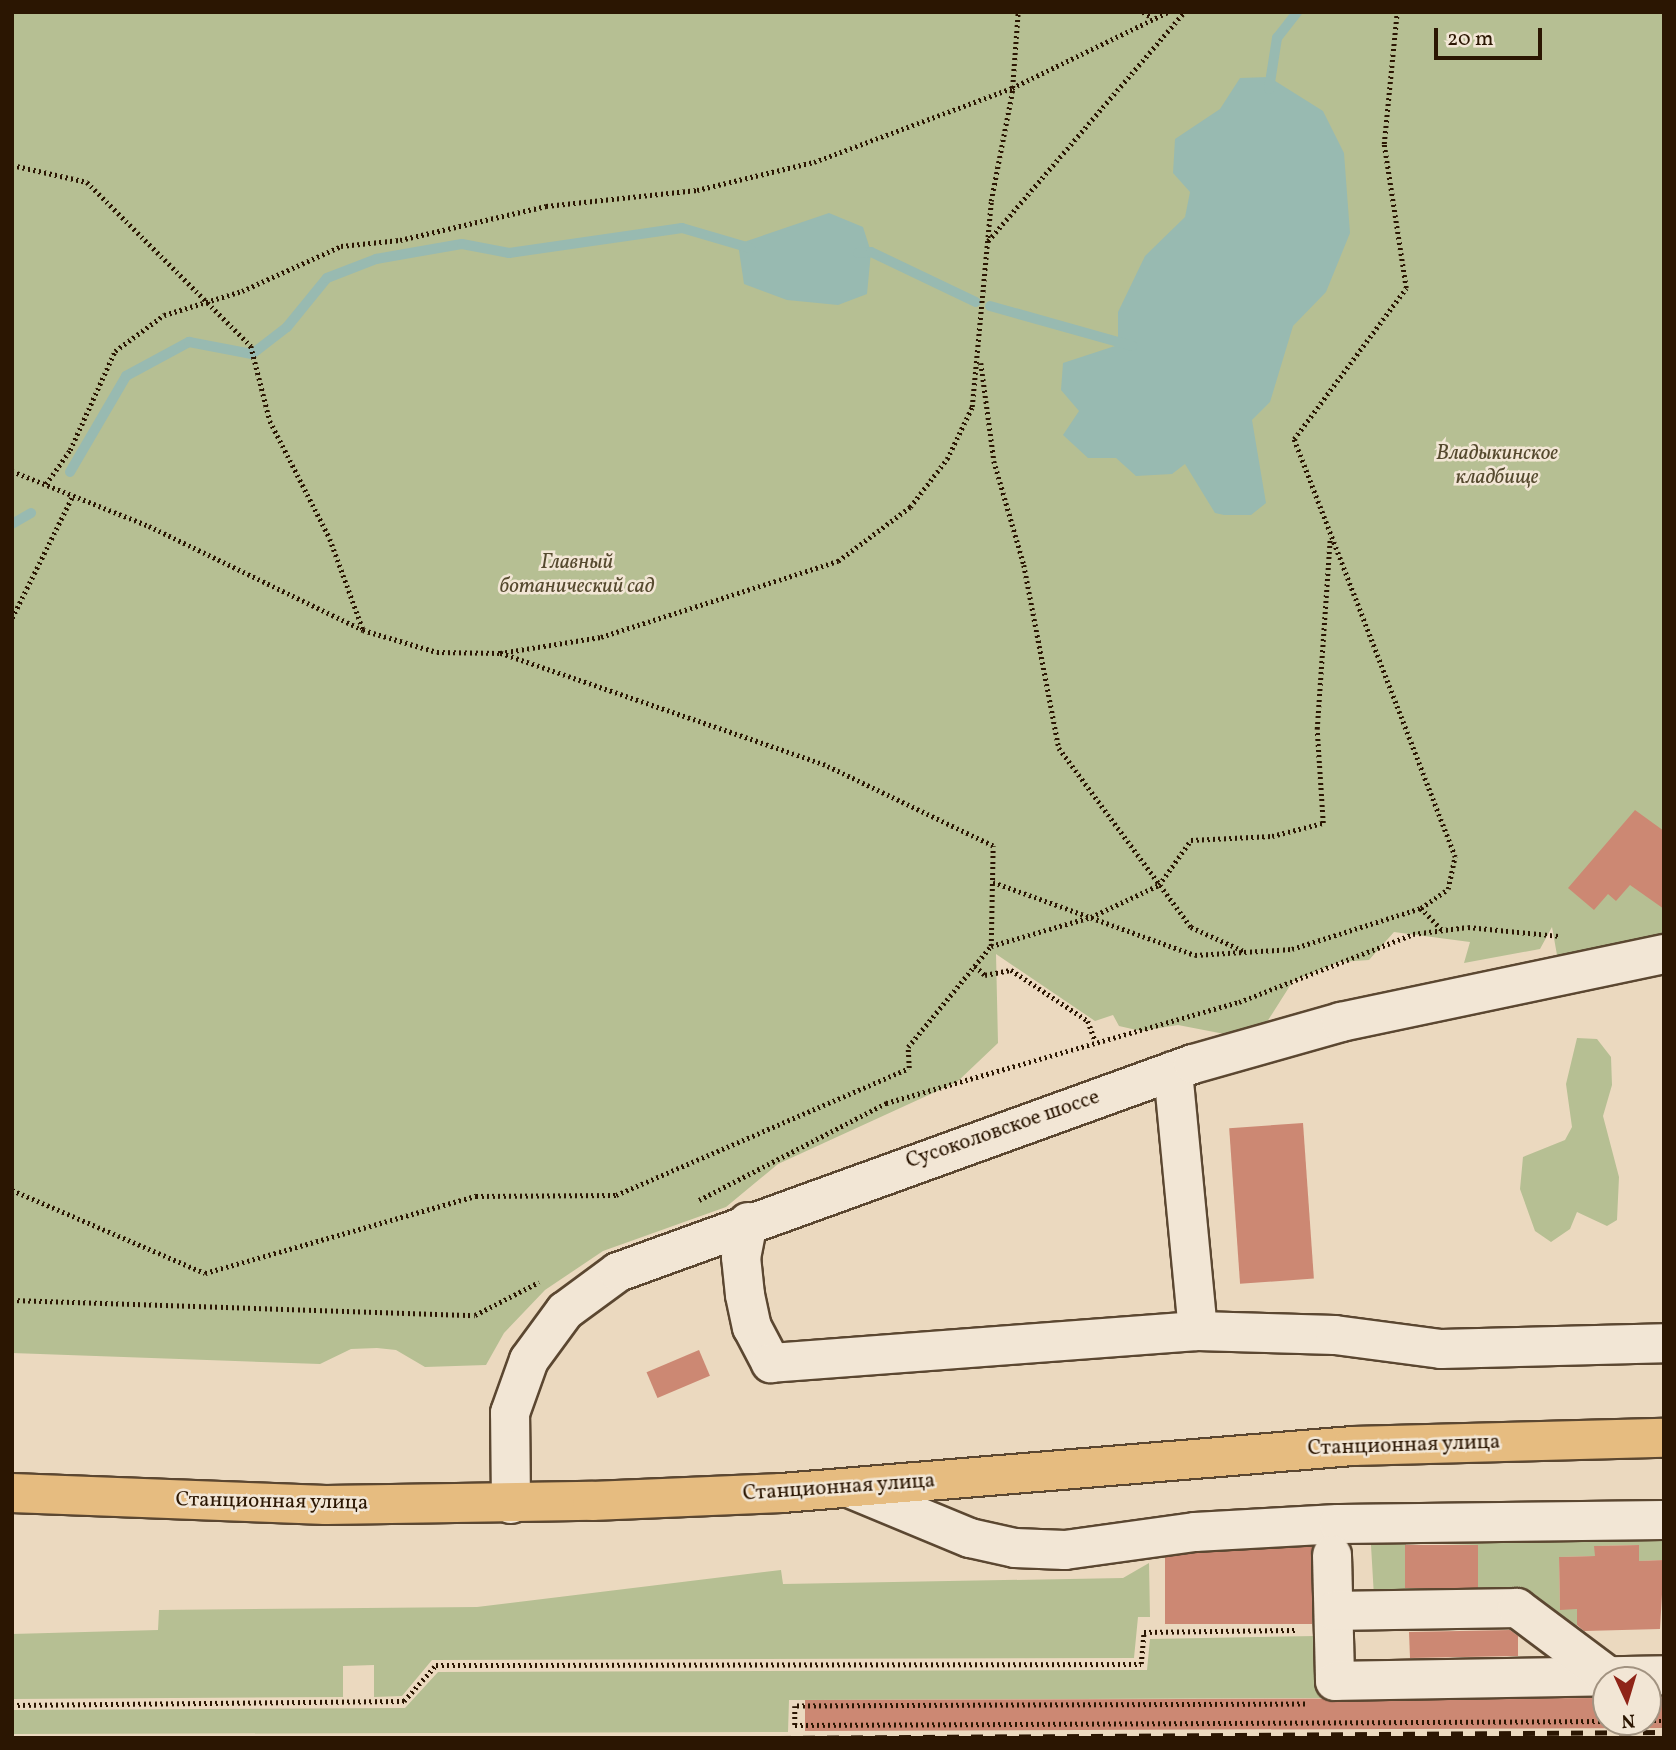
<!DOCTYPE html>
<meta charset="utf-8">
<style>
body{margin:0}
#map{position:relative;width:1676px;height:1750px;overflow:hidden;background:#ebd9bf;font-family:Vollkorn,serif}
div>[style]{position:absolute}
.green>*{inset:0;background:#b6bf93}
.water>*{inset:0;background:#98bab1}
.stream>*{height:10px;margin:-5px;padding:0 5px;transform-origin:5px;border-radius:5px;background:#98bab1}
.building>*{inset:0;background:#cc8873;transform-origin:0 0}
.path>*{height:4.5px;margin-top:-2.25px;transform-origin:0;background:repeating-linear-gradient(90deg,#2b1602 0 2px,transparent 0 5.5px)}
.roads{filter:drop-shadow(2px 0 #5b4731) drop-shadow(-2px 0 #5b4731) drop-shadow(0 2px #5b4731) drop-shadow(0 -2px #5b4731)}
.minor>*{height:38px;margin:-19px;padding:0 19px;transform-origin:19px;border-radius:19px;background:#f2e6d5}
.major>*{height:38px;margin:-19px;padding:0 19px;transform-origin:19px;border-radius:19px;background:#e6bc80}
.rail>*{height:5px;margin-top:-2.5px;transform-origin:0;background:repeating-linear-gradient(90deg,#2b1602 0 12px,transparent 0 24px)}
span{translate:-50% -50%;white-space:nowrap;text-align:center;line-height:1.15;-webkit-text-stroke:5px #f2e6d5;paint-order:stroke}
.park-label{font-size:21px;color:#55492e;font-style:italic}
.street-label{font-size:21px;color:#2b1602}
.frame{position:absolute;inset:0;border:14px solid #2b1602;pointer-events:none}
.north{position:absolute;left:1592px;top:1666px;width:70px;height:70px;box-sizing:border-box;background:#f2e6d5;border:2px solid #a29381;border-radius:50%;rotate:176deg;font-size:19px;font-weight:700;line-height:28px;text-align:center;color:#2b1602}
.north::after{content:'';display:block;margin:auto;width:24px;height:32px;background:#8f2418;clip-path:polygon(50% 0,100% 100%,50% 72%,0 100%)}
.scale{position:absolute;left:1434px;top:28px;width:108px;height:32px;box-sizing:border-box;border:4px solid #2b1602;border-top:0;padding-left:9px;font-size:21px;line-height:24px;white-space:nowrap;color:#2b1602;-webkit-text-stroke:5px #f2e6d5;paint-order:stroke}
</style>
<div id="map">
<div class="green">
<div style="clip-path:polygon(12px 12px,1664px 12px,1664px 938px,1557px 955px,1552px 927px,1540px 949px,1464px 963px,1470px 942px,1394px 932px,1369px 960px,1339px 962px,1293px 981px,1265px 1025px,1240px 1037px,1178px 1025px,1141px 1031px,1119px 1026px,1113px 1015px,1095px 1021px,996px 954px,998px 1043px,957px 1082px,778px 1164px,726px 1207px,603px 1251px,545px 1290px,504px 1333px,486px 1365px,425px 1367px,396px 1350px,377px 1348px,351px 1349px,320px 1364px,12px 1353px)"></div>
<div style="clip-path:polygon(1577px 1038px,1597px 1039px,1611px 1057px,1612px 1085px,1603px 1116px,1619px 1177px,1617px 1220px,1607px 1226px,1577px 1212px,1570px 1229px,1551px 1242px,1535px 1231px,1520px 1189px,1523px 1157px,1565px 1140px,1572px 1127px,1566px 1084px)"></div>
<div style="clip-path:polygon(evenodd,1664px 1526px,1664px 1560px,1639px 1561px,1638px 1545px,1595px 1546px,1595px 1556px,1559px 1557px,1560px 1609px,1577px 1609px,1577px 1631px,1374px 1597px,1370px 1528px,1664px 1526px,1406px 1543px,1478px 1545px,1477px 1581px,1405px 1580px,1406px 1543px)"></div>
<div style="clip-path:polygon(1149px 1563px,1150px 1617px,1138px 1617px,1134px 1658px,432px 1660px,402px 1696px,374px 1697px,374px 1665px,343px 1666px,343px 1697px,12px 1699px,12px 1634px,158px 1630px,159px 1610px,477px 1607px,781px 1570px,783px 1584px,1123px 1578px)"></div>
<div style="clip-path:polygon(1316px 1636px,1318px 1685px,1606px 1681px,1606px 1697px,789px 1700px,788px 1732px,12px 1734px,12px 1710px,405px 1708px,438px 1672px,1147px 1670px,1150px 1639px)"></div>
</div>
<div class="water">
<div style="clip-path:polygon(1269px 77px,1323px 111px,1344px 153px,1350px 233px,1326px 292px,1293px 326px,1270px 402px,1252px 420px,1266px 503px,1251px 515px,1224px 515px,1215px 513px,1185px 464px,1172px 474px,1136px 476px,1116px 458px,1088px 458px,1063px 435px,1079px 411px,1061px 390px,1063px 363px,1118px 345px,1118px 312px,1145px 256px,1185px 217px,1190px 192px,1173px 173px,1175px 139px,1220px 109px,1240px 78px)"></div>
<div style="clip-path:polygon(829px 213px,863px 227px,871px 252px,867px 294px,838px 305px,787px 300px,744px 284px,738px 244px)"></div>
</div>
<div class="stream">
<div style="left:1269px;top:89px;width:52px;rotate:-81.1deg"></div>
<div style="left:1277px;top:38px;width:33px;rotate:-52deg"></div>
<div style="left:858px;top:253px;width:13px;rotate:-4deg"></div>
<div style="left:871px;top:252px;width:116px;rotate:25.5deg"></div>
<div style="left:990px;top:306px;width:148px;rotate:15.7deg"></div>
<div style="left:70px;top:472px;width:111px;rotate:-59.7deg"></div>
<div style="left:126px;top:376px;width:72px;rotate:-28.4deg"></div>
<div style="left:189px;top:342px;width:64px;rotate:10.8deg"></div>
<div style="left:252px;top:354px;width:44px;rotate:-37.6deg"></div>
<div style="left:287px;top:327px;width:63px;rotate:-50.8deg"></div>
<div style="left:327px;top:278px;width:53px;rotate:-21.2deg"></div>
<div style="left:376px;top:259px;width:87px;rotate:-9.9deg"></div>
<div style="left:462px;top:244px;width:48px;rotate:10.8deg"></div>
<div style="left:509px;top:253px;width:175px;rotate:-8.2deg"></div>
<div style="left:682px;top:228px;width:71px;rotate:16.4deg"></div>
<div style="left:12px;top:524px;width:22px;rotate:-30deg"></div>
</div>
<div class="building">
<div style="clip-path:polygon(1635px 810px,1664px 831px,1664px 909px,1630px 885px,1616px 901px,1608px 894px,1594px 910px,1568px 888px)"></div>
<div style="left:1303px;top:1123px;width:156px;height:74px;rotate:86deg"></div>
<div style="left:699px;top:1350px;width:28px;height:57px;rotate:67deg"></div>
<div style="left:1405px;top:1545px;width:73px;height:43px"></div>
<div style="clip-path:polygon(1639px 1545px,1639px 1561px,1664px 1560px,1660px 1629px,1584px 1631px,1577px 1625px,1577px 1609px,1560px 1610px,1559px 1557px,1595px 1556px,1594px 1546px)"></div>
<div style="left:1312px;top:1547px;width:77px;height:147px;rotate:90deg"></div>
<div style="clip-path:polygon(1510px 1630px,1518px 1636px,1518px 1656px,1410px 1658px,1409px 1632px)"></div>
<div style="clip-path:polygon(1648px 1697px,1664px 1697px,1664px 1728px,805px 1731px,805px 1700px,1606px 1698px,1606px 1722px,1648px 1722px)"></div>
</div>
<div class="path">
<div style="left:1143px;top:12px;width:9px;rotate:32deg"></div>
<div style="left:12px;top:165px;width:77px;rotate:12.8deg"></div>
<div style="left:87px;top:182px;width:232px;rotate:45deg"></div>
<div style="left:251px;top:346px;width:77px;rotate:75.8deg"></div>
<div style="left:270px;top:421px;width:132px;rotate:63deg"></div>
<div style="left:330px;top:539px;width:96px;rotate:69.9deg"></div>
<div style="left:988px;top:241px;width:301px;rotate:-49.4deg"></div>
<div style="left:981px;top:363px;width:99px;rotate:82.4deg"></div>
<div style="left:994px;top:461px;width:108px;rotate:73.9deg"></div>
<div style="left:1024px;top:565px;width:186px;rotate:79.2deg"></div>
<div style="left:1059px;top:748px;width:222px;rotate:53.6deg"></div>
<div style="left:1191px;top:927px;width:58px;rotate:24.4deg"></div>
<div style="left:12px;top:471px;width:148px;rotate:21.9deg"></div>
<div style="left:149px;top:526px;width:238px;rotate:25.9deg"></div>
<div style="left:363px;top:630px;width:77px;rotate:16.6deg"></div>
<div style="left:437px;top:652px;width:63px;rotate:0.9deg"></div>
<div style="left:500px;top:653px;width:102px;rotate:-9deg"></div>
<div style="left:601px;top:637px;width:249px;rotate:-17.8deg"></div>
<div style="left:838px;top:561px;width:90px;rotate:-36.9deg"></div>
<div style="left:910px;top:507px;width:61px;rotate:-52.4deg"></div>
<div style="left:947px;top:459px;width:58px;rotate:-64.3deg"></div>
<div style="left:972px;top:407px;width:207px;rotate:-84.7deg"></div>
<div style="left:991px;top:201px;width:110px;rotate:-79deg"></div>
<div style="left:1012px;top:93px;width:81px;rotate:-85.8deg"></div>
<div style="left:46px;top:484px;width:42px;rotate:-54.8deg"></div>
<div style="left:70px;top:450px;width:109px;rotate:-65.6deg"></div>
<div style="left:115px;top:351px;width:61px;rotate:-36.3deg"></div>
<div style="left:164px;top:315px;width:82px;rotate:-17.1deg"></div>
<div style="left:242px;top:291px;width:109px;rotate:-24.4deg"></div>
<div style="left:341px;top:246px;width:59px;rotate:-5.8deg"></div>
<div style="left:400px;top:240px;width:150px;rotate:-13.1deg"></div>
<div style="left:546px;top:206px;width:152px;rotate:-6deg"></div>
<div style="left:697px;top:190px;width:120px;rotate:-13.5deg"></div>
<div style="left:814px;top:162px;width:211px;rotate:-20.5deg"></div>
<div style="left:1012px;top:88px;width:174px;rotate:-26deg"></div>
<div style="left:12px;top:618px;width:137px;rotate:-63.6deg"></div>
<div style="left:993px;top:882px;width:215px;rotate:19.9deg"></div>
<div style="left:1195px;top:955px;width:97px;rotate:-3.5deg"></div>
<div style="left:1292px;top:949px;width:135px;rotate:-17.6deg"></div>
<div style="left:1421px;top:908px;width:33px;rotate:-35deg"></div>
<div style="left:1448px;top:889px;width:33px;rotate:-78deg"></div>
<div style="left:1455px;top:857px;width:448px;rotate:-111.1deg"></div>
<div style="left:1294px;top:439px;width:188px;rotate:-53.4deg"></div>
<div style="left:1406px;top:288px;width:146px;rotate:-98.7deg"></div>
<div style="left:1384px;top:144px;width:133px;rotate:-84.4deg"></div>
<div style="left:1421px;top:908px;width:30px;rotate:46deg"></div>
<div style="left:991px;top:946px;width:104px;rotate:-16.2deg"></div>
<div style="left:1091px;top:917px;width:75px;rotate:-25.2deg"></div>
<div style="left:1159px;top:885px;width:55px;rotate:-54.6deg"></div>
<div style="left:1191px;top:840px;width:81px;rotate:-2.8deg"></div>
<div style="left:1272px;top:836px;width:53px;rotate:-14.3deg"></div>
<div style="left:1323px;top:823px;width:94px;rotate:-93.7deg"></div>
<div style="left:1317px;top:729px;width:191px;rotate:-86.1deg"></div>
<div style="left:975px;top:966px;width:13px;rotate:42deg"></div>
<div style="left:985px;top:975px;width:26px;rotate:-11deg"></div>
<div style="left:1011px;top:970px;width:92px;rotate:33.5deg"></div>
<div style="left:1088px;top:1021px;width:20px;rotate:70deg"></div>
<div style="left:12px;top:1190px;width:210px;rotate:23.3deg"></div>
<div style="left:205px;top:1273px;width:282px;rotate:-15.9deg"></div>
<div style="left:476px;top:1196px;width:140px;rotate:-0.4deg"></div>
<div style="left:616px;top:1195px;width:319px;rotate:-23.4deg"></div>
<div style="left:909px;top:1068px;width:21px;rotate:-93deg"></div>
<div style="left:908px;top:1047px;width:131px;rotate:-50.6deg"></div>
<div style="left:991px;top:946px;width:100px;rotate:-88.9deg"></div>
<div style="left:993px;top:846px;width:187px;rotate:-154.3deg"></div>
<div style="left:825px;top:765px;width:344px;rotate:-161deg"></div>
<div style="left:699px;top:1200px;width:211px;rotate:-27.4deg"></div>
<div style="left:886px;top:1103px;width:367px;rotate:-16deg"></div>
<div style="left:1239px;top:1002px;width:187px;rotate:-21.3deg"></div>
<div style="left:1413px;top:934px;width:55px;rotate:-7.3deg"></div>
<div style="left:1468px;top:927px;width:91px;rotate:5.6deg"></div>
<div style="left:12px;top:1300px;width:463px;rotate:1.9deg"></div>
<div style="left:475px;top:1315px;width:72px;rotate:-27.3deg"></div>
<div style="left:1305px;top:1704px;width:510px;rotate:179.78deg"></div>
<div style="left:795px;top:1706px;width:19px;rotate:90deg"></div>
<div style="left:795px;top:1725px;width:811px;rotate:-0.28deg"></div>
<div style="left:12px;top:1705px;width:392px;rotate:-0.6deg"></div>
<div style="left:404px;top:1701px;width:48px;rotate:-48.4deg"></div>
<div style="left:436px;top:1665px;width:705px;rotate:-0.08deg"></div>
<div style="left:1141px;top:1664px;width:32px;rotate:-85deg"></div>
<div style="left:1144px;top:1632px;width:152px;rotate:-0.8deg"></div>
<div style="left:1648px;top:1721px;width:16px"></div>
</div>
<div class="roads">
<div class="minor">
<div style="left:748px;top:1222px;width:36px;rotate:101deg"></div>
<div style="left:741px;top:1257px;width:38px;rotate:84deg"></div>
<div style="left:745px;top:1295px;width:33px;rotate:78deg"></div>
<div style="left:752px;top:1327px;width:41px;rotate:62.2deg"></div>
<div style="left:771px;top:1363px;width:428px;rotate:-4.3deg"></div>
<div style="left:1198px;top:1331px;width:261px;rotate:-95.5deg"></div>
<div style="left:1198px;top:1331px;width:137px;rotate:1.7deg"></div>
<div style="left:1335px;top:1335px;width:107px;rotate:7.5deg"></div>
<div style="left:1441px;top:1349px;width:223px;rotate:-1.5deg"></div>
<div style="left:849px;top:1488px;width:131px;rotate:22.5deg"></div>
<div style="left:970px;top:1538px;width:46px;rotate:12.5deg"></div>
<div style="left:1015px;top:1548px;width:50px;rotate:2.3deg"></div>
<div style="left:1065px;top:1550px;width:131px;rotate:-7.9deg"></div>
<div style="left:1195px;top:1532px;width:144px;rotate:-3.2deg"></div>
<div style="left:1339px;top:1524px;width:325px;rotate:-0.7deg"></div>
<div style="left:511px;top:1504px;width:91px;rotate:-90.6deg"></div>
<div style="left:510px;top:1413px;width:56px;rotate:-70.3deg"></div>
<div style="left:529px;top:1360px;width:61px;rotate:-53.7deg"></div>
<div style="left:565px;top:1311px;width:66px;rotate:-36.3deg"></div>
<div style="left:618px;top:1272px;width:611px;rotate:-19.89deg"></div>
<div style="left:1193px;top:1064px;width:154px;rotate:-15.8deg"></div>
<div style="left:1341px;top:1022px;width:330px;rotate:-11.9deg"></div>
<div style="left:1332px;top:1555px;width:126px;rotate:88.6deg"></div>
<div style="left:1335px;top:1681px;width:329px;rotate:-1deg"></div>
<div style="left:1334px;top:1611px;width:183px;rotate:-0.9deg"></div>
<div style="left:1517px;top:1608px;width:114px;rotate:36.8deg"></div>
</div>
<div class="major">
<div style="left:12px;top:1493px;width:314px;rotate:2.2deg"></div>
<div style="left:326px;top:1505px;width:266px;rotate:-0.9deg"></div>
<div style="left:592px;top:1501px;width:190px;rotate:-2.4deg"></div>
<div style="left:782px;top:1493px;width:573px;rotate:-4.71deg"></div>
<div style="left:1353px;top:1446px;width:311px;rotate:-1.5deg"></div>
</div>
</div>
<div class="rail">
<div style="left:779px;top:1738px;width:885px;rotate:-0.39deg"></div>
</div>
<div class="park-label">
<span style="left:1497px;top:466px">Владыкинское<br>кладбище</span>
<span style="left:577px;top:575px">Главный<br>ботанический сад</span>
</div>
<div class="street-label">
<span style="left:1003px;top:1130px;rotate:-19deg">Сусоколовское шоссе</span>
<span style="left:1404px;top:1446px;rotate:-2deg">Станционная улица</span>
<span style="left:839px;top:1488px;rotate:-4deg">Станционная улица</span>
<span style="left:272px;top:1502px;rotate:1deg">Станционная улица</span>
</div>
<div class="frame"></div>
<div class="north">N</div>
<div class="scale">20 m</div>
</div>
